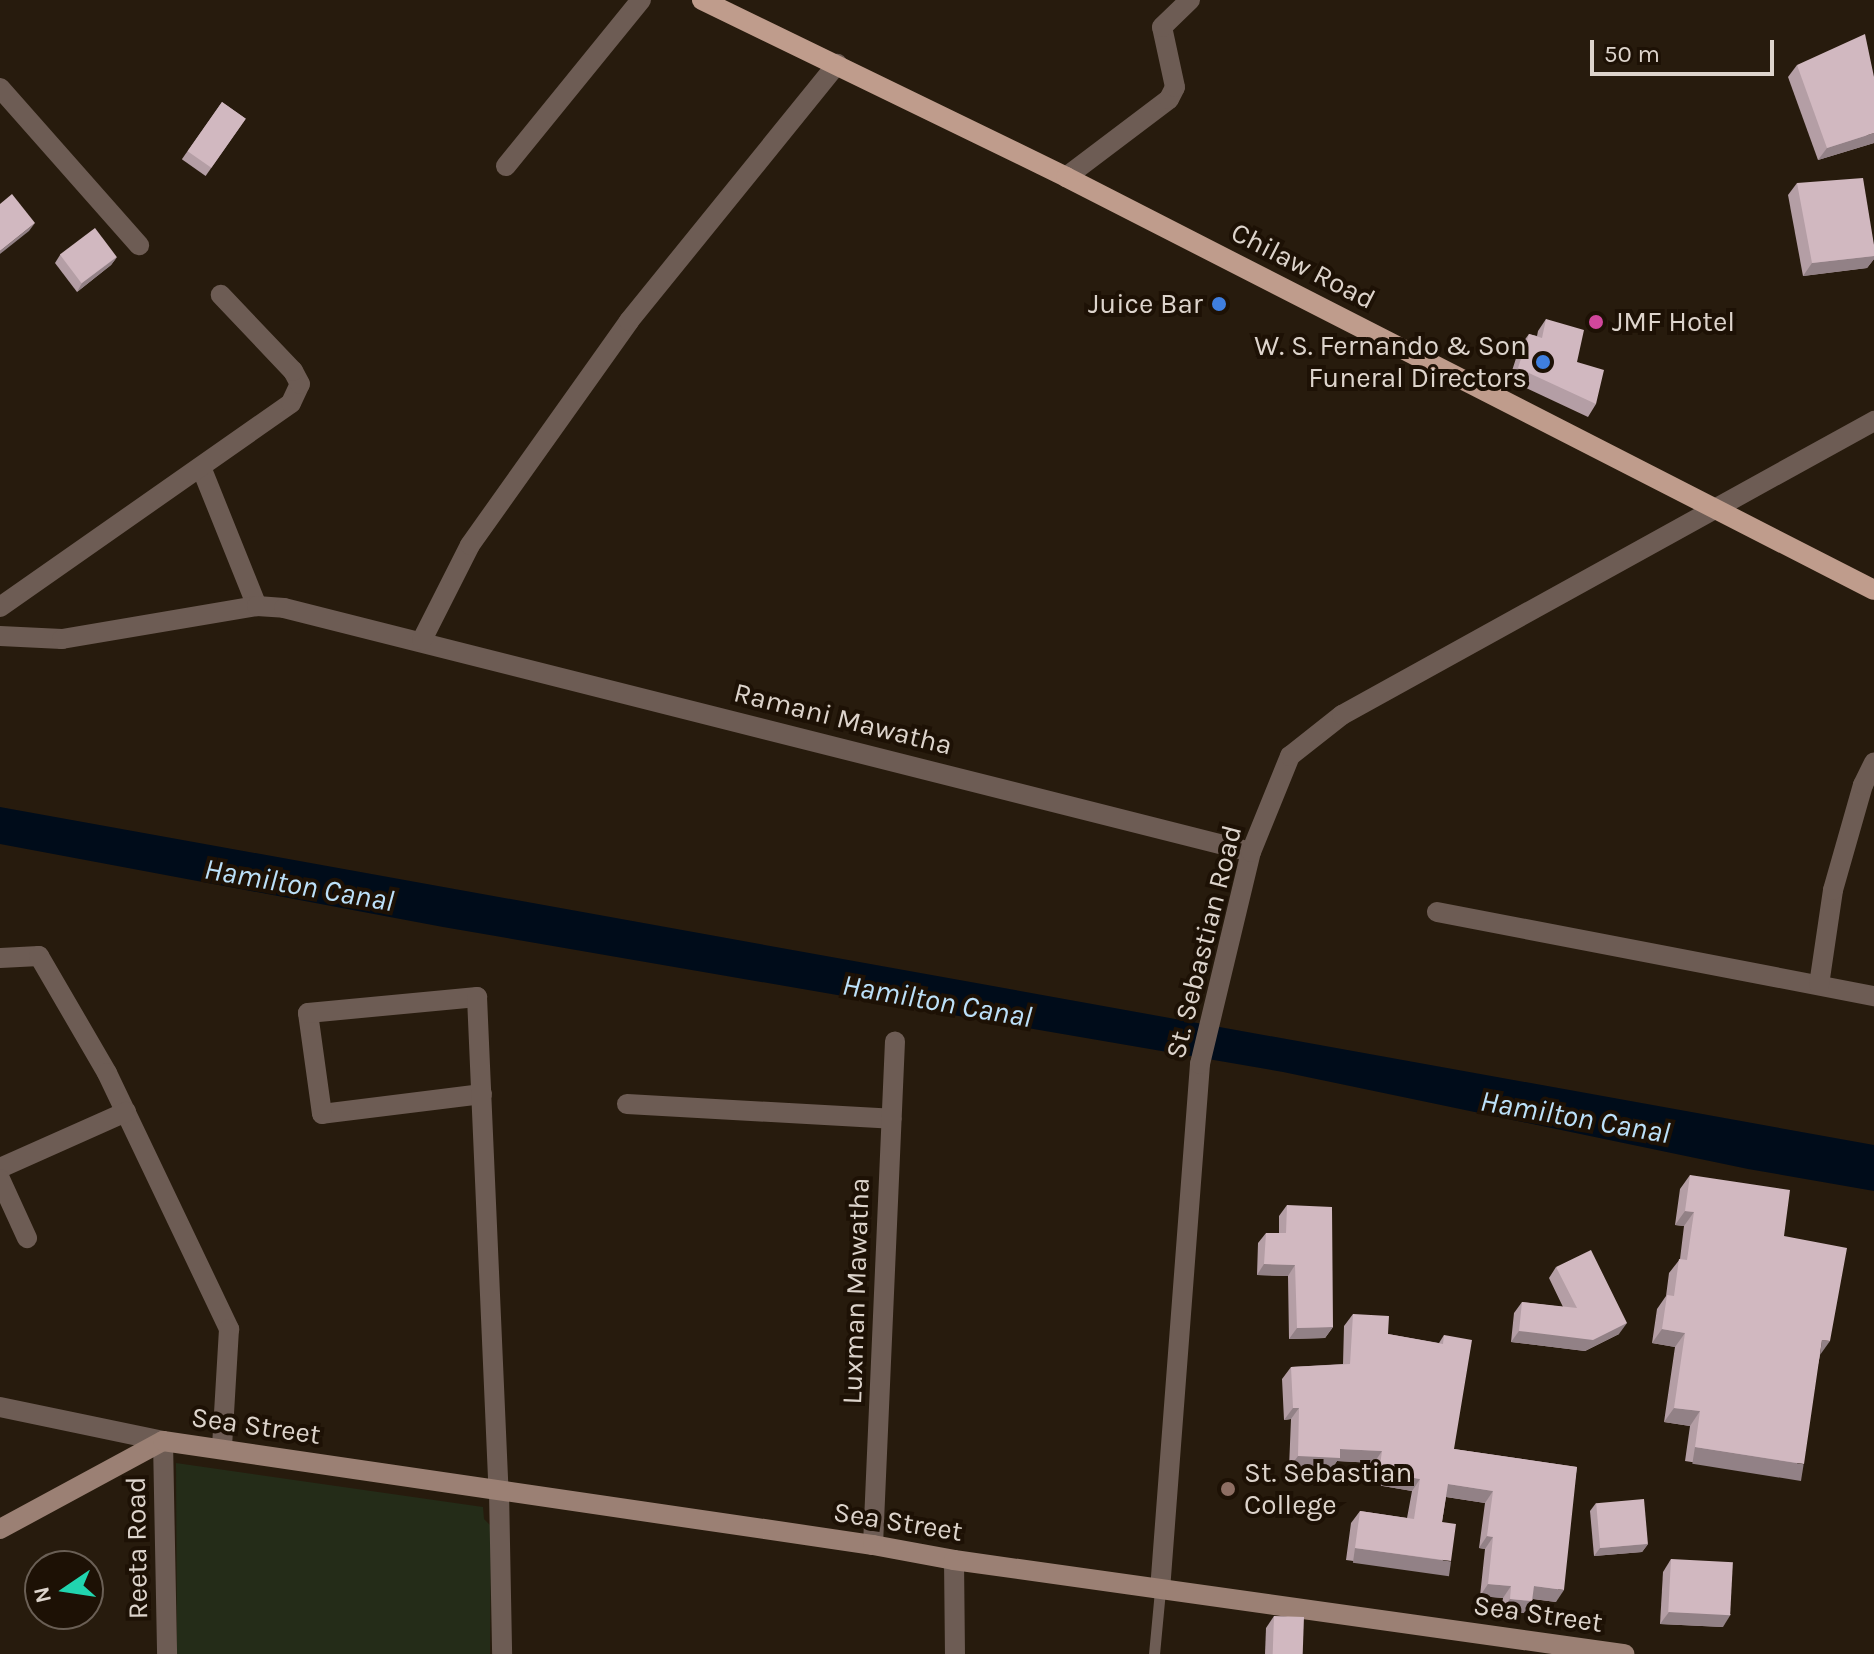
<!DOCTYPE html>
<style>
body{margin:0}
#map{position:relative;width:1874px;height:1654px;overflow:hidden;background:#271b0d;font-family:Karla,sans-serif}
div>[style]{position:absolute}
.green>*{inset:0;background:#242c18}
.water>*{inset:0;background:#000c1a}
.lane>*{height:11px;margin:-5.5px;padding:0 5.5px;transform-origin:5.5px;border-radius:5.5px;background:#6d5c54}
.street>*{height:20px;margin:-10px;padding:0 10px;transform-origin:10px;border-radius:10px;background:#6d5c54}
.secondary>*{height:20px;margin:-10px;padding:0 10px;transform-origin:10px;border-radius:10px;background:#9b8074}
.primary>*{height:20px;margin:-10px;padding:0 10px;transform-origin:10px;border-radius:10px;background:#bf9c8c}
.wall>*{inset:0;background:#b49ea5;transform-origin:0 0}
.shaded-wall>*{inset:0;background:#928186;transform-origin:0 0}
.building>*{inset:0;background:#d1b8c0;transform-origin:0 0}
.dots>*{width:22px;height:22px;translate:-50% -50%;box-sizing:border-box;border:4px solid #1d1105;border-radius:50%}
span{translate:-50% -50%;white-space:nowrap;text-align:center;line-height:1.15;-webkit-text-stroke:8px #1d1105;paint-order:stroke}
.street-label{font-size:28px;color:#ddd4cc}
.poi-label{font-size:28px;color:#ddd4cc}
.right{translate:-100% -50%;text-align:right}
.left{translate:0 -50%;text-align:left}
.water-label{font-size:30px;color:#bce1fa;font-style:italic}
.north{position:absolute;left:24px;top:1550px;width:80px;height:80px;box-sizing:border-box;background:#1d1105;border:2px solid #6a5f55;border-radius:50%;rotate:257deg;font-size:22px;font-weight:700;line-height:32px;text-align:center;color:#ddd4cc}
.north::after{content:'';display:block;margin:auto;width:28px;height:36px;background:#21d5af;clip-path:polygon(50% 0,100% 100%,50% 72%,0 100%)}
.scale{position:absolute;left:1590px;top:40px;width:184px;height:36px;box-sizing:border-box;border:4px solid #ddd4cc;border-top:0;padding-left:10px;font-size:24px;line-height:28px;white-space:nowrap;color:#ddd4cc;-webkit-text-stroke:6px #1d1105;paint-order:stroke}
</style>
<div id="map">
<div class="green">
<div style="clip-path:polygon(176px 1463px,483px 1507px,484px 1519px,491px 1526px,490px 1654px,177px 1654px)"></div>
</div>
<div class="water">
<div style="clip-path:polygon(0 807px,1874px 1145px,1874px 1191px,1748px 1169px,1283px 1072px,443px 927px,0 844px)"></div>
</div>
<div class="lane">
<div style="left:1154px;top:1654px;width:64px;rotate:-84.6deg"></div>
</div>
<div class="street">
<div style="left:0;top:88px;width:210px;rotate:48.5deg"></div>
<div style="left:506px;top:166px;width:214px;rotate:-50.9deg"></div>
<div style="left:1066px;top:177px;width:129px;rotate:-37.1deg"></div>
<div style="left:1169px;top:99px;width:13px;rotate:-63deg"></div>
<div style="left:1175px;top:87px;width:61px;rotate:-102.2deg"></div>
<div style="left:1162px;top:27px;width:39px;rotate:-44deg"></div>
<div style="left:201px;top:467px;width:150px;rotate:68.1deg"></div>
<div style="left:0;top:607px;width:355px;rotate:-35deg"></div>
<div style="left:291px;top:403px;width:21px;rotate:-65deg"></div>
<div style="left:300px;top:384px;width:15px;rotate:-118deg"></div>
<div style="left:293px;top:371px;width:105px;rotate:-133.5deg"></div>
<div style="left:0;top:636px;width:62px;rotate:2.8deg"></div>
<div style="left:62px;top:639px;width:198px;rotate:-9.6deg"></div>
<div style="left:257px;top:606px;width:27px;rotate:4deg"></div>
<div style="left:284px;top:608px;width:997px;rotate:14.16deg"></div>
<div style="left:422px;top:640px;width:106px;rotate:-63.2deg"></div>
<div style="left:470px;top:545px;width:275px;rotate:-54.6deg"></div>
<div style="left:629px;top:321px;width:331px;rotate:-51deg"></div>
<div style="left:1437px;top:912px;width:445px;rotate:10.9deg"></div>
<div style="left:0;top:958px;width:39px;rotate:-3deg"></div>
<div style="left:39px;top:956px;width:135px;rotate:59.8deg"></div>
<div style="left:107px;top:1073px;width:284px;rotate:64.5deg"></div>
<div style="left:229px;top:1329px;width:119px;rotate:93.4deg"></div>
<div style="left:1819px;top:985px;width:96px;rotate:-81.6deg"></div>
<div style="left:1833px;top:890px;width:109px;rotate:-74.1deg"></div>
<div style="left:1863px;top:785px;width:25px;rotate:-64deg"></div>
<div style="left:482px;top:1094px;width:161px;rotate:172.9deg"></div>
<div style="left:322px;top:1114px;width:102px;rotate:-97.9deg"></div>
<div style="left:308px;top:1013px;width:170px;rotate:-5.4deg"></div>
<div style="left:477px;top:997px;width:494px;rotate:87.5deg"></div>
<div style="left:499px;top:1491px;width:163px;rotate:88.9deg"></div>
<div style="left:627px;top:1104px;width:265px;rotate:3.2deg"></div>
<div style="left:0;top:1168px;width:138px;rotate:-24deg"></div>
<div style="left:0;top:1179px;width:65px;rotate:65.4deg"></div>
<div style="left:0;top:1407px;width:167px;rotate:11.8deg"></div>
<div style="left:163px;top:1441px;width:213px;rotate:88.9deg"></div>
<div style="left:873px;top:1545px;width:504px;rotate:-87.5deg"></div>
<div style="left:954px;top:1560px;width:94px;rotate:89.4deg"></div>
<div style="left:1160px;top:1590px;width:528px;rotate:-85.65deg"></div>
<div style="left:1200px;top:1064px;width:218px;rotate:-76.5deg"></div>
<div style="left:1251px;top:852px;width:104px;rotate:-67.9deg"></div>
<div style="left:1290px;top:756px;width:66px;rotate:-38.3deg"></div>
<div style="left:1342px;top:715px;width:608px;rotate:-28.93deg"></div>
</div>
<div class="secondary">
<div style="left:0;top:1529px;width:185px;rotate:-28.4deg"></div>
<div style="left:163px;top:1441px;width:718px;rotate:8.33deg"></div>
<div style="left:873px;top:1545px;width:82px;rotate:10.5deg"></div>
<div style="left:954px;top:1560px;width:677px;rotate:7.99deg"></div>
</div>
<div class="primary">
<div style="left:702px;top:0;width:405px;rotate:25.9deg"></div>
<div style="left:1066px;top:177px;width:907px;rotate:27.07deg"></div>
</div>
<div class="wall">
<div style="clip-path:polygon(1797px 65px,1874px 143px,1818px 160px,1788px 77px)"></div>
<div style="left:222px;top:102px;width:29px;height:70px;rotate:35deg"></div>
<div style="clip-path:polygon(1797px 183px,1874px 245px,1874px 259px,1867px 268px,1803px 276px,1788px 195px)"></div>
<div style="clip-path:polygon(60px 255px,117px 257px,111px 265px,77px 292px,55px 263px)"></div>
<div style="clip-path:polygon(1546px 319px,1577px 362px,1596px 404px,1588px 417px,1509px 380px,1520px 346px,1529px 334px,1537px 336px,1538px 331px)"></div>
<div style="clip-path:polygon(1690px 1175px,1784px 1236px,1820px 1355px,1794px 1478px,1685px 1461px,1690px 1426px,1664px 1422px,1675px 1347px,1652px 1343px,1657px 1309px,1666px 1296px,1669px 1273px,1680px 1259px,1684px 1226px,1675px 1225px,1680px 1189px)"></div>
<div style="clip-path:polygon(1287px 1205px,1333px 1327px,1325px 1338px,1289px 1339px,1288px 1276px,1257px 1275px,1258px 1243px,1266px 1233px,1279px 1233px,1279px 1216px)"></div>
<div style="clip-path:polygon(1556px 1267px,1619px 1334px,1585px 1351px,1511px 1342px,1514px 1313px,1522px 1302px,1563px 1307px,1549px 1278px)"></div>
<div style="clip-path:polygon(1353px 1314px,1388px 1334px,1439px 1343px,1444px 1335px,1454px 1449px,1577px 1467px,1556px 1602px,1533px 1599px,1524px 1613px,1501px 1611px,1503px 1598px,1480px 1596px,1485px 1549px,1479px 1548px,1485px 1503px,1446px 1497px,1442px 1522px,1443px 1573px,1346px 1560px,1351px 1523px,1360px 1511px,1407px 1518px,1412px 1491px,1371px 1484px,1374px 1463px,1337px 1461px,1331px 1470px,1289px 1468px,1291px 1419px,1284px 1420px,1282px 1379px,1291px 1367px,1343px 1364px,1344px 1326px)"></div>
<div style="clip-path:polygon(1596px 1503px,1648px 1544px,1642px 1552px,1594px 1556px,1590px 1511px)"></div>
<div style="clip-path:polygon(1671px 1559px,1723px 1627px,1660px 1624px,1663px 1572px)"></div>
<div style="clip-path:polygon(1274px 1616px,1302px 1654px,1265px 1654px,1266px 1628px)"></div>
</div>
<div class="shaded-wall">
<div style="clip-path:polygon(1874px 133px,1874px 143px,1818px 160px,1827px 148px)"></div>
<div style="clip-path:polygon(35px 223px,29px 231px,0 254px,0 251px)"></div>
<div style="clip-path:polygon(1874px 256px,1874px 259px,1867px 268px,1803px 276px,1812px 263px)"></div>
<div style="clip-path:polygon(117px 257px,111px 265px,77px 292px,82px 283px)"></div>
<div style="clip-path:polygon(1685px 1211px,1694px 1212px,1684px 1226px,1675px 1225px)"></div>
<div style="clip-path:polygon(1264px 1264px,1295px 1265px,1288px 1276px,1257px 1275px)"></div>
<div style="clip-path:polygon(1627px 1323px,1619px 1334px,1585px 1351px,1511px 1342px,1519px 1331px)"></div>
<div style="clip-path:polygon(1333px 1327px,1325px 1338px,1289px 1339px,1297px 1328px)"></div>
<div style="clip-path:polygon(1662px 1329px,1685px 1333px,1675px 1347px,1652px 1343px)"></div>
<div style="clip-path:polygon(1822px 1340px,1830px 1341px,1820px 1355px)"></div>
<div style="clip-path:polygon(1293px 1408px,1299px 1408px,1291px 1419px,1284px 1420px)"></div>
<div style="clip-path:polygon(1674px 1408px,1700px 1411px,1690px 1426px,1664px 1422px)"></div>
<div style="left:1695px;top:1447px;width:110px;height:17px;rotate:9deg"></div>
<div style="clip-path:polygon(1340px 1449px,1382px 1451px,1374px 1463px,1337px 1461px,1331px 1470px,1289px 1468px,1298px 1456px)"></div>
<div style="clip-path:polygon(1379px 1472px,1420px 1479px,1412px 1491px,1371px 1484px)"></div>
<div style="clip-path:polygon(1448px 1484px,1493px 1491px,1485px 1503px,1440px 1496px)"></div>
<div style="clip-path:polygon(1487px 1536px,1493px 1537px,1485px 1549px,1479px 1548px)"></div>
<div style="clip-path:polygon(1648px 1544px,1642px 1552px,1594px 1556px,1600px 1548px)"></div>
<div style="left:1355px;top:1548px;width:97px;height:15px;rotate:8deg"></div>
<div style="clip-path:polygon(1488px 1584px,1511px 1586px,1503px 1598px,1480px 1596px)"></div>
<div style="clip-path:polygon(1534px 1586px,1564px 1590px,1556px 1602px,1526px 1598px)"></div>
<div style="clip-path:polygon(1510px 1599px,1532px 1601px,1524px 1613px,1501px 1611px)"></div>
<div style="clip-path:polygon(1669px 1612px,1731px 1614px,1723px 1627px,1660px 1624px)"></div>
</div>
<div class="building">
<div style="clip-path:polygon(1865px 34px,1874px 77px,1874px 133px,1827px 148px,1797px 65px)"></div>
<div style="left:222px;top:102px;width:29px;height:60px;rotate:35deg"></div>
<div style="clip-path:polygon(1863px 178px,1874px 245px,1874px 256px,1812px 263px,1797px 183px)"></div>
<div style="clip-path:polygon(12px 194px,35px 223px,0 251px,0 204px)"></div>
<div style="left:95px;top:228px;width:36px;height:44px;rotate:53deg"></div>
<div style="clip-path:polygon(1546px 319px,1584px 330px,1577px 362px,1604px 370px,1596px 404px,1518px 368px,1529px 334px,1542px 338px)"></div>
<div style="clip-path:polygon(1690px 1175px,1790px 1190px,1784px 1236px,1847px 1248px,1830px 1341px,1822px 1340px,1804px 1464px,1695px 1447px,1700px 1411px,1674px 1408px,1685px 1333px,1662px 1329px,1667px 1295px,1674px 1296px,1679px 1259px,1687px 1260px,1694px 1212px,1685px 1211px)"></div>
<div style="clip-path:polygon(1287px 1205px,1332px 1207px,1333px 1327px,1297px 1328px,1295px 1265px,1264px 1264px,1266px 1233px,1286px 1233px)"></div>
<div style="clip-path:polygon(1591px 1250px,1627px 1323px,1593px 1340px,1519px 1331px,1522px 1302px,1577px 1308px,1556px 1267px)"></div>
<div style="clip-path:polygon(1353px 1314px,1389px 1316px,1388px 1334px,1443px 1344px,1444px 1335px,1472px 1340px,1454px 1449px,1577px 1467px,1564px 1590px,1534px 1586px,1532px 1601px,1510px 1599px,1511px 1586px,1488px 1584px,1493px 1537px,1487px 1536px,1493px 1491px,1448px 1484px,1442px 1522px,1456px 1524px,1451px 1561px,1355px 1548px,1360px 1511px,1414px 1519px,1420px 1479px,1379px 1472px,1382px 1451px,1340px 1449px,1340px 1458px,1298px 1456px,1299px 1408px,1293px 1408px,1291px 1367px,1350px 1364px)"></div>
<div style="left:1644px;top:1499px;width:45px;height:48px;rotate:85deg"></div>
<div style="left:1671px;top:1559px;width:62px;height:53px;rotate:3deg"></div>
<div style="left:1274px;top:1616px;width:30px;height:38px;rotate:2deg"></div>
</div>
<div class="dots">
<div style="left:1219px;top:304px;background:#3f7fe0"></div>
<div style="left:1596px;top:322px;background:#d1479c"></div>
<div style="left:1543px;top:362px;background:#3f7fe0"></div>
<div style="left:1228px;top:1489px;background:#8d6e63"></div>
</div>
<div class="street-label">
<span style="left:1303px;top:266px;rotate:27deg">Chilaw Road</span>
<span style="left:843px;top:719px;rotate:14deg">Ramani Mawatha</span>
<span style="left:1204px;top:942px;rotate:-76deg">St. Sebastian Road</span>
<span style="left:856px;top:1291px;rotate:-88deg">Luxman Mawatha</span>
<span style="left:256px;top:1426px;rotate:8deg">Sea Street</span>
<span style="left:898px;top:1522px;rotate:9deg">Sea Street</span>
<span style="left:137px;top:1548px;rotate:-91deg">Reeta Road</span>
<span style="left:1538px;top:1614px;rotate:8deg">Sea Street</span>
</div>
<div class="poi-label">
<span class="right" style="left:1203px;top:304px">Juice Bar</span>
<span class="left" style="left:1612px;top:322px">JMF Hotel</span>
<span class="right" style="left:1527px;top:362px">W. S. Fernando &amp; Son<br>Funeral Directors</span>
<span class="left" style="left:1244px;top:1489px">St. Sebastian<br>College</span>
</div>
<div class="water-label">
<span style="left:299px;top:885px;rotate:10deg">Hamilton Canal</span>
<span style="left:937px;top:1001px;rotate:10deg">Hamilton Canal</span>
<span style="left:1575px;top:1117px;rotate:10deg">Hamilton Canal</span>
</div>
<div class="north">N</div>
<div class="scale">50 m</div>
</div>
